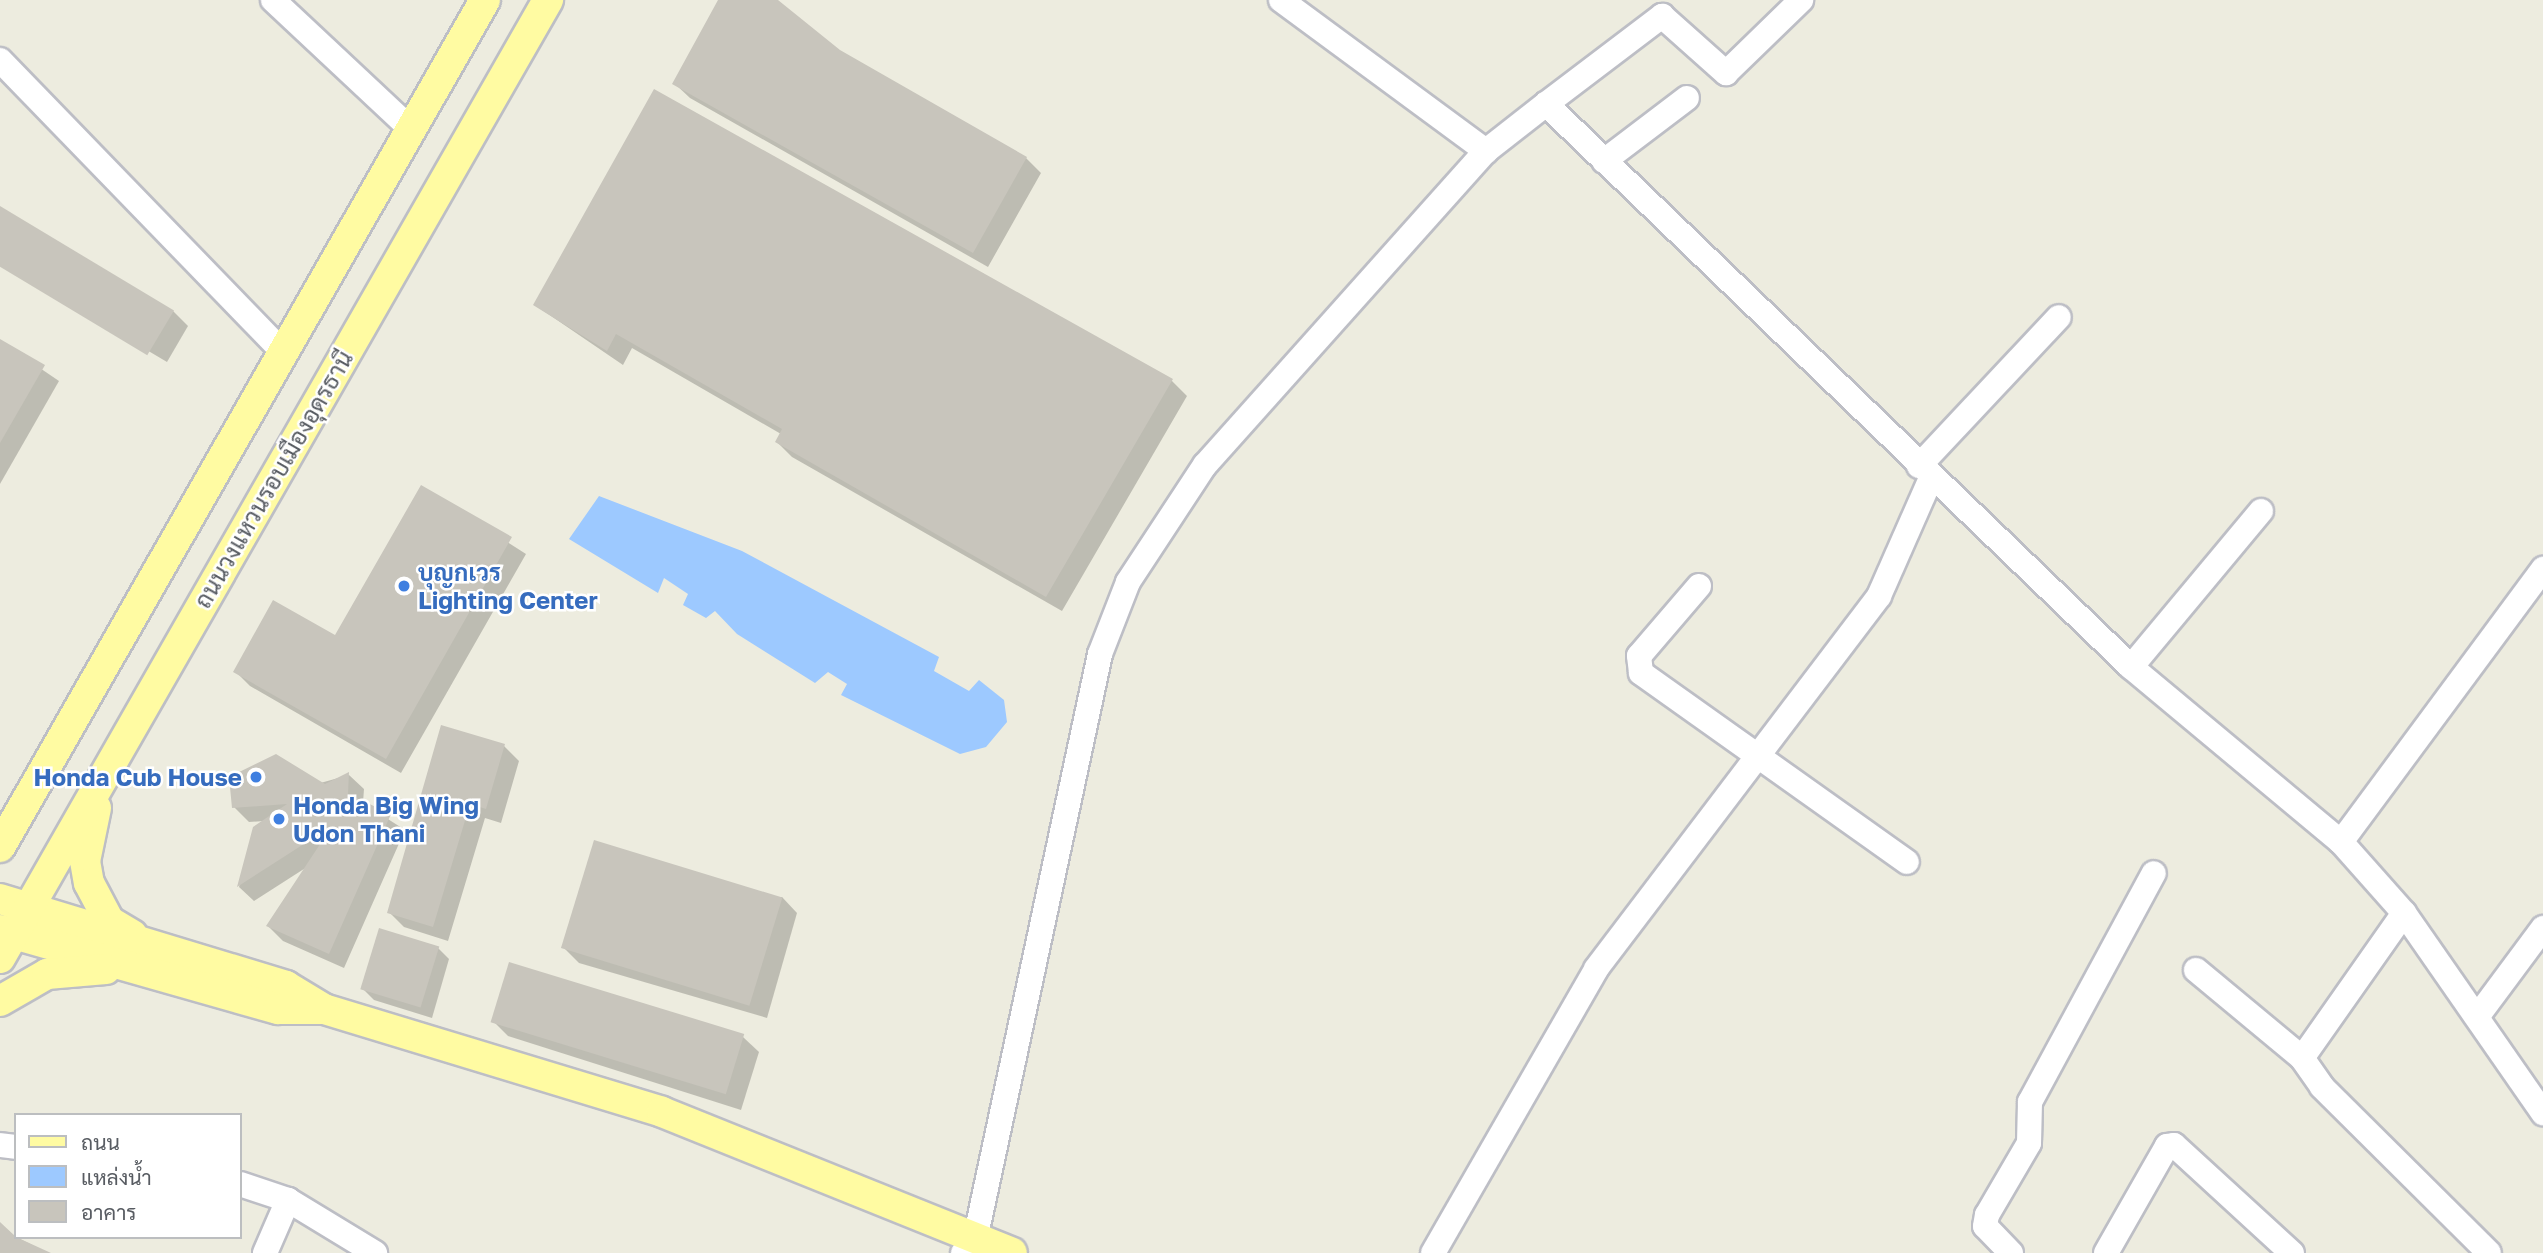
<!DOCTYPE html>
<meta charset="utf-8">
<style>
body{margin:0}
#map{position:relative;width:2543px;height:1253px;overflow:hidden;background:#edecdf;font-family:"Golos Text",Sarabun,sans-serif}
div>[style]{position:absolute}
.water>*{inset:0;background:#9dc9ff}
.shadow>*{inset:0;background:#0003}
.building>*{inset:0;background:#c8c5bc;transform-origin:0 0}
.roads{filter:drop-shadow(2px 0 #bdbec5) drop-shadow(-2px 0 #bdbec5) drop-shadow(0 2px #bdbec5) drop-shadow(0 -2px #bdbec5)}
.minor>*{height:24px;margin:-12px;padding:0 12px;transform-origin:12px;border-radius:12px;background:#fff}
.major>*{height:30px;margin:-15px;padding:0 15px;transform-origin:15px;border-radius:15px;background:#fffba2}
.dots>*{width:19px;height:19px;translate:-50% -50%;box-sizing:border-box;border:4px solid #fff;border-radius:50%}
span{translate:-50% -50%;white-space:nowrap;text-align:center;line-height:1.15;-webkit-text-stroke:5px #fff;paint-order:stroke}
.street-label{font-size:24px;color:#585c62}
.shop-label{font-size:24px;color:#366cbe;font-weight:700}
.left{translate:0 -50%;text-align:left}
.right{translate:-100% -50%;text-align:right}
.legend{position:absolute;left:14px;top:1113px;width:228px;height:126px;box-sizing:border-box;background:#fff;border:2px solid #bcbec0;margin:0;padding:9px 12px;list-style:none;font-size:21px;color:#585c62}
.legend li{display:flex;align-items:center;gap:14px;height:35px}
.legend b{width:35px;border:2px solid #bcbec0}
</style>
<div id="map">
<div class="water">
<div style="clip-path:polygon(599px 496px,742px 551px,939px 657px,934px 671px,969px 691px,979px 680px,1004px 700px,1007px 722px,986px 747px,960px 754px,841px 695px,847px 684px,828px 672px,815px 683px,737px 634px,715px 611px,706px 618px,683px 605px,688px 594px,664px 578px,658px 593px,569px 539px)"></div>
</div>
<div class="shadow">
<div style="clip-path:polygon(720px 0,776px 0,839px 51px,1026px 158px,1041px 173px,988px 267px,690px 98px,674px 83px)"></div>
<div style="clip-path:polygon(0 208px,173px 311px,188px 326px,167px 362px,0 263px)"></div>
<div style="clip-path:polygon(535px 305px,1172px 381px,1187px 396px,1062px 611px,792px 457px,777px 442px,781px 434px,632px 348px,623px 365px)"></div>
<div style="clip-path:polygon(0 341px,59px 381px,0 484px)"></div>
<div style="clip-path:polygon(421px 487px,526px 554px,401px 773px,250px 686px,235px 671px,335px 638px)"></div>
<div style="clip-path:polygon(504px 746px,519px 761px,501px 823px,485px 818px,448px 941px,404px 927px,389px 912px)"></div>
<div style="clip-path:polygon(349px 775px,364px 789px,363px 803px,405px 830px,344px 968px,283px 941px,268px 926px,307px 867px,254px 901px,239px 887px,254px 828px,264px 821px,249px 822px,234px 807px)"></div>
<div style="clip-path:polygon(782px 897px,797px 913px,767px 1018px,579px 963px,564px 948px)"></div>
<div style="clip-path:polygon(438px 948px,449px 959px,432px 1018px,374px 1000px,363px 989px)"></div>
<div style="clip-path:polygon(493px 1021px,743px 1037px,759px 1052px,741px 1110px,508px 1036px)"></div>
<div style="clip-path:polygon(0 1224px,16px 1237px,48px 1253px,0 1253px)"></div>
</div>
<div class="building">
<div style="clip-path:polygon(718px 0,778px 0,840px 50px,1027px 157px,973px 253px,672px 84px)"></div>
<div style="clip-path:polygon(654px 89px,1173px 379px,1046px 597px,775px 442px,782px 429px,616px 334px,607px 351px,533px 305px)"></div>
<div style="left:0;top:206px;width:203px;height:52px;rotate:31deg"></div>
<div style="clip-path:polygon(0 339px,45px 365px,0 443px)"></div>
<div style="clip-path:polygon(421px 485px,512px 537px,386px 759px,233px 672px,273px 600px,335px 635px)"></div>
<div style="clip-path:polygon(441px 725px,505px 744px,486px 809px,470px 804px,433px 927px,387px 913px)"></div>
<div style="clip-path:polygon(276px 754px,325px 784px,349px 772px,348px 794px,391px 814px,329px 954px,266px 926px,332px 826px,237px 887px,253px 827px,287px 804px,232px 808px,229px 777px)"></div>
<div style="left:594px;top:840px;width:197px;height:113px;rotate:17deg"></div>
<div style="left:379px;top:928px;width:63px;height:64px;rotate:17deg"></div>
<div style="left:509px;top:962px;width:246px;height:63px;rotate:17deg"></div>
<div style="clip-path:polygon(0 1222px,16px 1237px,51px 1253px,0 1253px)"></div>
</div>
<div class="roads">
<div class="minor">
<div style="left:273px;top:0;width:187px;rotate:43.1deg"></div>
<div style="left:1281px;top:0;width:255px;rotate:36.4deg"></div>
<div style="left:0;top:60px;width:404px;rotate:45.9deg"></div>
<div style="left:1546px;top:104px;width:146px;rotate:-37.2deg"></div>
<div style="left:1662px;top:16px;width:86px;rotate:41.7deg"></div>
<div style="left:1726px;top:73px;width:105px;rotate:-44.2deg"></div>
<div style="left:1604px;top:161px;width:104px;rotate:-37.2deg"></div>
<div style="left:1919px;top:466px;width:204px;rotate:-46.8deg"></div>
<div style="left:1699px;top:586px;width:92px;rotate:130.6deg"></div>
<div style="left:1639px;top:656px;width:17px;rotate:83deg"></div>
<div style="left:1641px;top:673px;width:326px;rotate:35.4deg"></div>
<div style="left:2131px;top:667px;width:203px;rotate:-50.2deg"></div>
<div style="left:2341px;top:842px;width:340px;rotate:-53.5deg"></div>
<div style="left:2404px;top:913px;width:177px;rotate:125.1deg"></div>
<div style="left:2302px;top:1058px;width:35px;rotate:55deg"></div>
<div style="left:2322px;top:1087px;width:235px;rotate:44.8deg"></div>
<div style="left:2196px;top:970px;width:138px;rotate:39.7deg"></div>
<div style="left:2477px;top:1017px;width:111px;rotate:-53.4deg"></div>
<div style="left:0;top:1145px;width:16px;rotate:7deg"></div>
<div style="left:240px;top:1184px;width:51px;rotate:18.4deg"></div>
<div style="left:288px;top:1200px;width:102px;rotate:31.3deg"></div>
<div style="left:265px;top:1253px;width:58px;rotate:-66.5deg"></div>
<div style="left:963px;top:1253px;width:22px;rotate:-54deg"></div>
<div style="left:976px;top:1235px;width:594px;rotate:-77.95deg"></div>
<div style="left:1100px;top:654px;width:77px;rotate:-68.7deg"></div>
<div style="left:1128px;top:582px;width:140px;rotate:-56.7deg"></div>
<div style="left:1205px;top:465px;width:421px;rotate:-48.2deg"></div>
<div style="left:1486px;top:151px;width:76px;rotate:-38.1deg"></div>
<div style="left:1546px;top:104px;width:812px;rotate:43.9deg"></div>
<div style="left:2131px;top:667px;width:273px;rotate:39.8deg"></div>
<div style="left:2341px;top:842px;width:95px;rotate:48.4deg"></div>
<div style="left:2404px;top:913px;width:244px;rotate:55.2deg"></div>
<div style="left:1433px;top:1253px;width:327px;rotate:-60.1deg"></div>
<div style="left:1596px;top:969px;width:468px;rotate:-52.8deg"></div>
<div style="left:1879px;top:596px;width:129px;rotate:-66.2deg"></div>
<div style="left:2011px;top:1253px;width:37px;rotate:-134deg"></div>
<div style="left:1985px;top:1226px;width:11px;rotate:-80deg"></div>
<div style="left:1987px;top:1215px;width:83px;rotate:-59.7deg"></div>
<div style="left:2029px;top:1143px;width:41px;rotate:-88.6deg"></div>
<div style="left:2030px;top:1102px;width:260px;rotate:-61.6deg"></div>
<div style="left:2106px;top:1253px;width:123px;rotate:-60.3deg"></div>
<div style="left:2167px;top:1146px;width:7px;rotate:-8deg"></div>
<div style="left:2174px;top:1145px;width:160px;rotate:42.5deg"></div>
</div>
<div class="major">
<div style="left:96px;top:808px;width:54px;rotate:101.7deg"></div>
<div style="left:85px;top:861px;width:22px;rotate:80deg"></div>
<div style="left:89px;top:883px;width:43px;rotate:62.2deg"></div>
<div style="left:109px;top:921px;width:27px;rotate:31deg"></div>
<div style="left:0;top:847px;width:976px;rotate:-60.2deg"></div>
<div style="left:0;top:899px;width:299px;rotate:16.9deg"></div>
<div style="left:286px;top:986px;width:44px;rotate:31.2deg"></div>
<div style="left:324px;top:1009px;width:353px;rotate:16.9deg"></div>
<div style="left:662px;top:1112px;width:377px;rotate:21.9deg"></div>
<div style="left:0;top:930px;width:289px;rotate:15.9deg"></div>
<div style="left:278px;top:1009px;width:43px"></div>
<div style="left:0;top:958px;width:1104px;rotate:-60.23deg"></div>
<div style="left:0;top:1001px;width:54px;rotate:-29.9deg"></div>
<div style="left:47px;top:974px;width:59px;rotate:-4.8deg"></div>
</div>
</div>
<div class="dots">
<div style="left:404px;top:586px;background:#3f7fe0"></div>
<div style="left:256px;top:777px;background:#3f7fe0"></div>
<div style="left:279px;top:819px;background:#3f7fe0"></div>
</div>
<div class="street-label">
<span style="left:273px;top:479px;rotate:-60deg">ถนนวงแหวนรอบเมืองอุดรธานี</span>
</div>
<div class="shop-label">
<span class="left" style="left:418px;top:586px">บุญกเวร<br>Lighting Center</span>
<span class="right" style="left:242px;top:777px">Honda Cub House</span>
<span class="left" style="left:293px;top:819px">Honda Big Wing<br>Udon Thani</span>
</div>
<ul class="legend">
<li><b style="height:9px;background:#fffba2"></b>ถนน</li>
<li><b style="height:19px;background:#9dc9ff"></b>แหล่งน้ำ</li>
<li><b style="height:19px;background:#c8c5bc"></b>อาคาร</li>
</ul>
</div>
